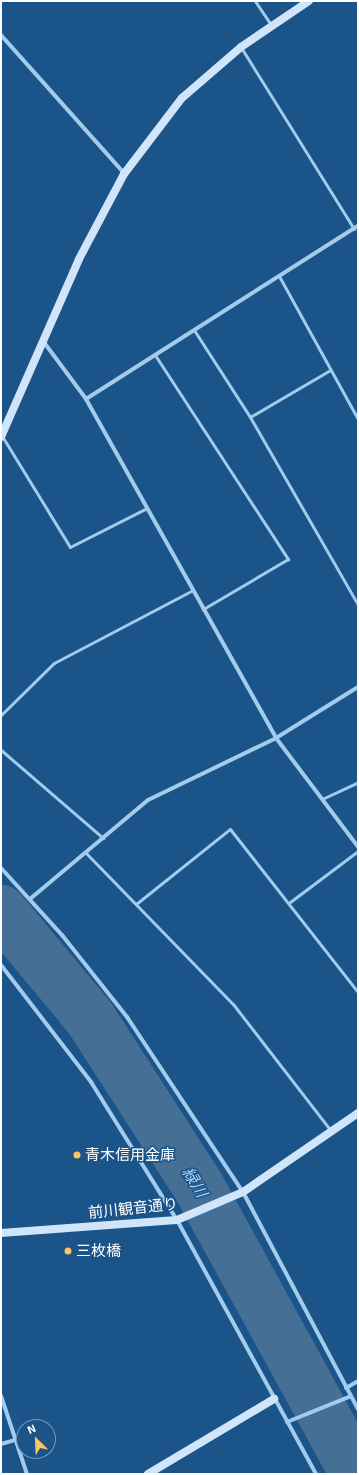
<!DOCTYPE html>
<meta charset="utf-8">
<style>
body{margin:0}
#map{position:relative;width:359px;height:1475px;overflow:hidden;background:#1a5489;font-family:"Exo 2","Noto Sans JP",sans-serif}
div>[style]{position:absolute}
.river>*{height:52px;margin:-26px;padding:0 26px;transform-origin:26px;border-radius:26px;background:#466f96}
.lane>*{height:3px;margin:-1.5px;padding:0 1.5px;transform-origin:1.5px;border-radius:1.5px;background:#a3cbed}
.street>*{height:4px;margin:-2px;padding:0 2px;transform-origin:2px;border-radius:2px;background:#a3cbed}
.secondary>*{height:8px;margin:-4px;padding:0 4px;transform-origin:4px;border-radius:4px;background:#d0e5f9}
.dots>*{width:11px;height:11px;translate:-50% -50%;box-sizing:border-box;border:2px solid #1a5489;border-radius:50%}
span{translate:-50% -50%;white-space:nowrap;text-align:center;line-height:1.15;-webkit-text-stroke:3px #1a5489;paint-order:stroke}
.poi-label{font-size:15px;color:#fff}
.left{translate:0 -50%;text-align:left}
.street-label{font-size:15px;color:#fff}
.water-label{font-size:16px;color:#afd4f4;font-style:italic}
.frame{position:absolute;inset:0;border:2px solid #fff;pointer-events:none}
.north{position:absolute;left:16px;top:1419px;width:40px;height:40px;box-sizing:border-box;background:#1a5489;border:1px solid #7698b8;border-radius:50%;rotate:336deg;font-size:11px;font-weight:700;line-height:16px;text-align:center;color:#fff}
.north::after{content:'';display:block;margin:auto;width:14px;height:18px;background:#ffc35f;clip-path:polygon(50% 0,100% 100%,50% 72%,0 100%)}
</style>
<div id="map">
<div class="river">
<div style="left:1px;top:911px;width:139px;rotate:50.2deg"></div>
<div style="left:90px;top:1018px;width:201px;rotate:57.2deg"></div>
<div style="left:199px;top:1187px;width:327px;rotate:61.3deg"></div>
</div>
<div class="lane">
<div style="left:255px;top:1px;width:30px;rotate:56deg"></div>
<div style="left:242px;top:49px;width:212px;rotate:58.1deg"></div>
<div style="left:279px;top:276px;width:163px;rotate:61.1deg"></div>
<div style="left:194px;top:330px;width:103px;rotate:57.2deg"></div>
<div style="left:250px;top:417px;width:217px;rotate:60.1deg"></div>
<div style="left:155px;top:355px;width:244px;rotate:56.9deg"></div>
<div style="left:288px;top:559px;width:99px;rotate:149.5deg"></div>
<div style="left:250px;top:417px;width:93px;rotate:-30.4deg"></div>
<div style="left:2px;top:436px;width:130px;rotate:58.5deg"></div>
<div style="left:70px;top:547px;width:86px;rotate:-26.9deg"></div>
<div style="left:1px;top:715px;width:74px;rotate:-44.5deg"></div>
<div style="left:54px;top:663px;width:157px;rotate:-27.7deg"></div>
<div style="left:1px;top:750px;width:135px;rotate:40.8deg"></div>
<div style="left:322px;top:799px;width:40px;rotate:-25deg"></div>
<div style="left:85px;top:852px;width:212px;rotate:45.8deg"></div>
<div style="left:233px;top:1004px;width:160px;rotate:52.3deg"></div>
<div style="left:290px;top:902px;width:85px;rotate:-36.9deg"></div>
<div style="left:136px;top:904px;width:120px;rotate:-38.6deg"></div>
<div style="left:230px;top:829px;width:207px;rotate:51.9deg"></div>
</div>
<div class="street">
<div style="left:1px;top:35px;width:185px;rotate:48.3deg"></div>
<div style="left:43px;top:341px;width:72px;rotate:53.4deg"></div>
<div style="left:86px;top:399px;width:389px;rotate:60.7deg"></div>
<div style="left:276px;top:738px;width:136px;rotate:53deg"></div>
<div style="left:86px;top:399px;width:322px;rotate:-32.5deg"></div>
<div style="left:1px;top:868px;width:91px;rotate:47.7deg"></div>
<div style="left:62px;top:935px;width:105px;rotate:51.6deg"></div>
<div style="left:127px;top:1017px;width:210px;rotate:56.5deg"></div>
<div style="left:243px;top:1192px;width:246px;rotate:62.1deg"></div>
<div style="left:30px;top:899px;width:154px;rotate:-40deg"></div>
<div style="left:148px;top:800px;width:142px;rotate:-25.8deg"></div>
<div style="left:276px;top:738px;width:97px;rotate:-31.9deg"></div>
<div style="left:1px;top:965px;width:148px;rotate:52.4deg"></div>
<div style="left:91px;top:1082px;width:163px;rotate:58.1deg"></div>
<div style="left:177px;top:1220px;width:290px;rotate:61.3deg"></div>
<div style="left:346px;top:1388px;width:14px;rotate:-30deg"></div>
<div style="left:1px;top:1396px;width:82px;rotate:71.6deg"></div>
<div style="left:287px;top:1422px;width:69px;rotate:-22.1deg"></div>
<div style="left:1px;top:1444px;width:15px;rotate:-16deg"></div>
</div>
<div class="secondary">
<div style="left:1px;top:437px;width:194px;rotate:-66.3deg"></div>
<div style="left:79px;top:259px;width:96px;rotate:-62.1deg"></div>
<div style="left:124px;top:174px;width:96px;rotate:-52.7deg"></div>
<div style="left:182px;top:98px;width:78px;rotate:-40.8deg"></div>
<div style="left:241px;top:47px;width:82px;rotate:-34.1deg"></div>
<div style="left:1px;top:1233px;width:176px;rotate:-4.2deg"></div>
<div style="left:177px;top:1220px;width:72px;rotate:-23deg"></div>
<div style="left:243px;top:1192px;width:140px;rotate:-34.5deg"></div>
<div style="left:148px;top:1474px;width:147px;rotate:-30.8deg"></div>
</div>
<div class="dots">
<div style="left:77px;top:1155px;background:#ffc35f"></div>
<div style="left:68px;top:1251px;background:#ffc35f"></div>
</div>
<div class="poi-label">
<span class="left" style="left:85px;top:1155px">青木信用金庫</span>
<span class="left" style="left:76px;top:1251px">三枚橋</span>
</div>
<div class="street-label">
<span style="left:133px;top:1208px;rotate:-6deg">前川観音通り</span>
</div>
<div class="water-label">
<span style="left:195px;top:1182px;rotate:59deg">緑川</span>
</div>
<div class="frame"></div>
<div class="north">N</div>
</div>
